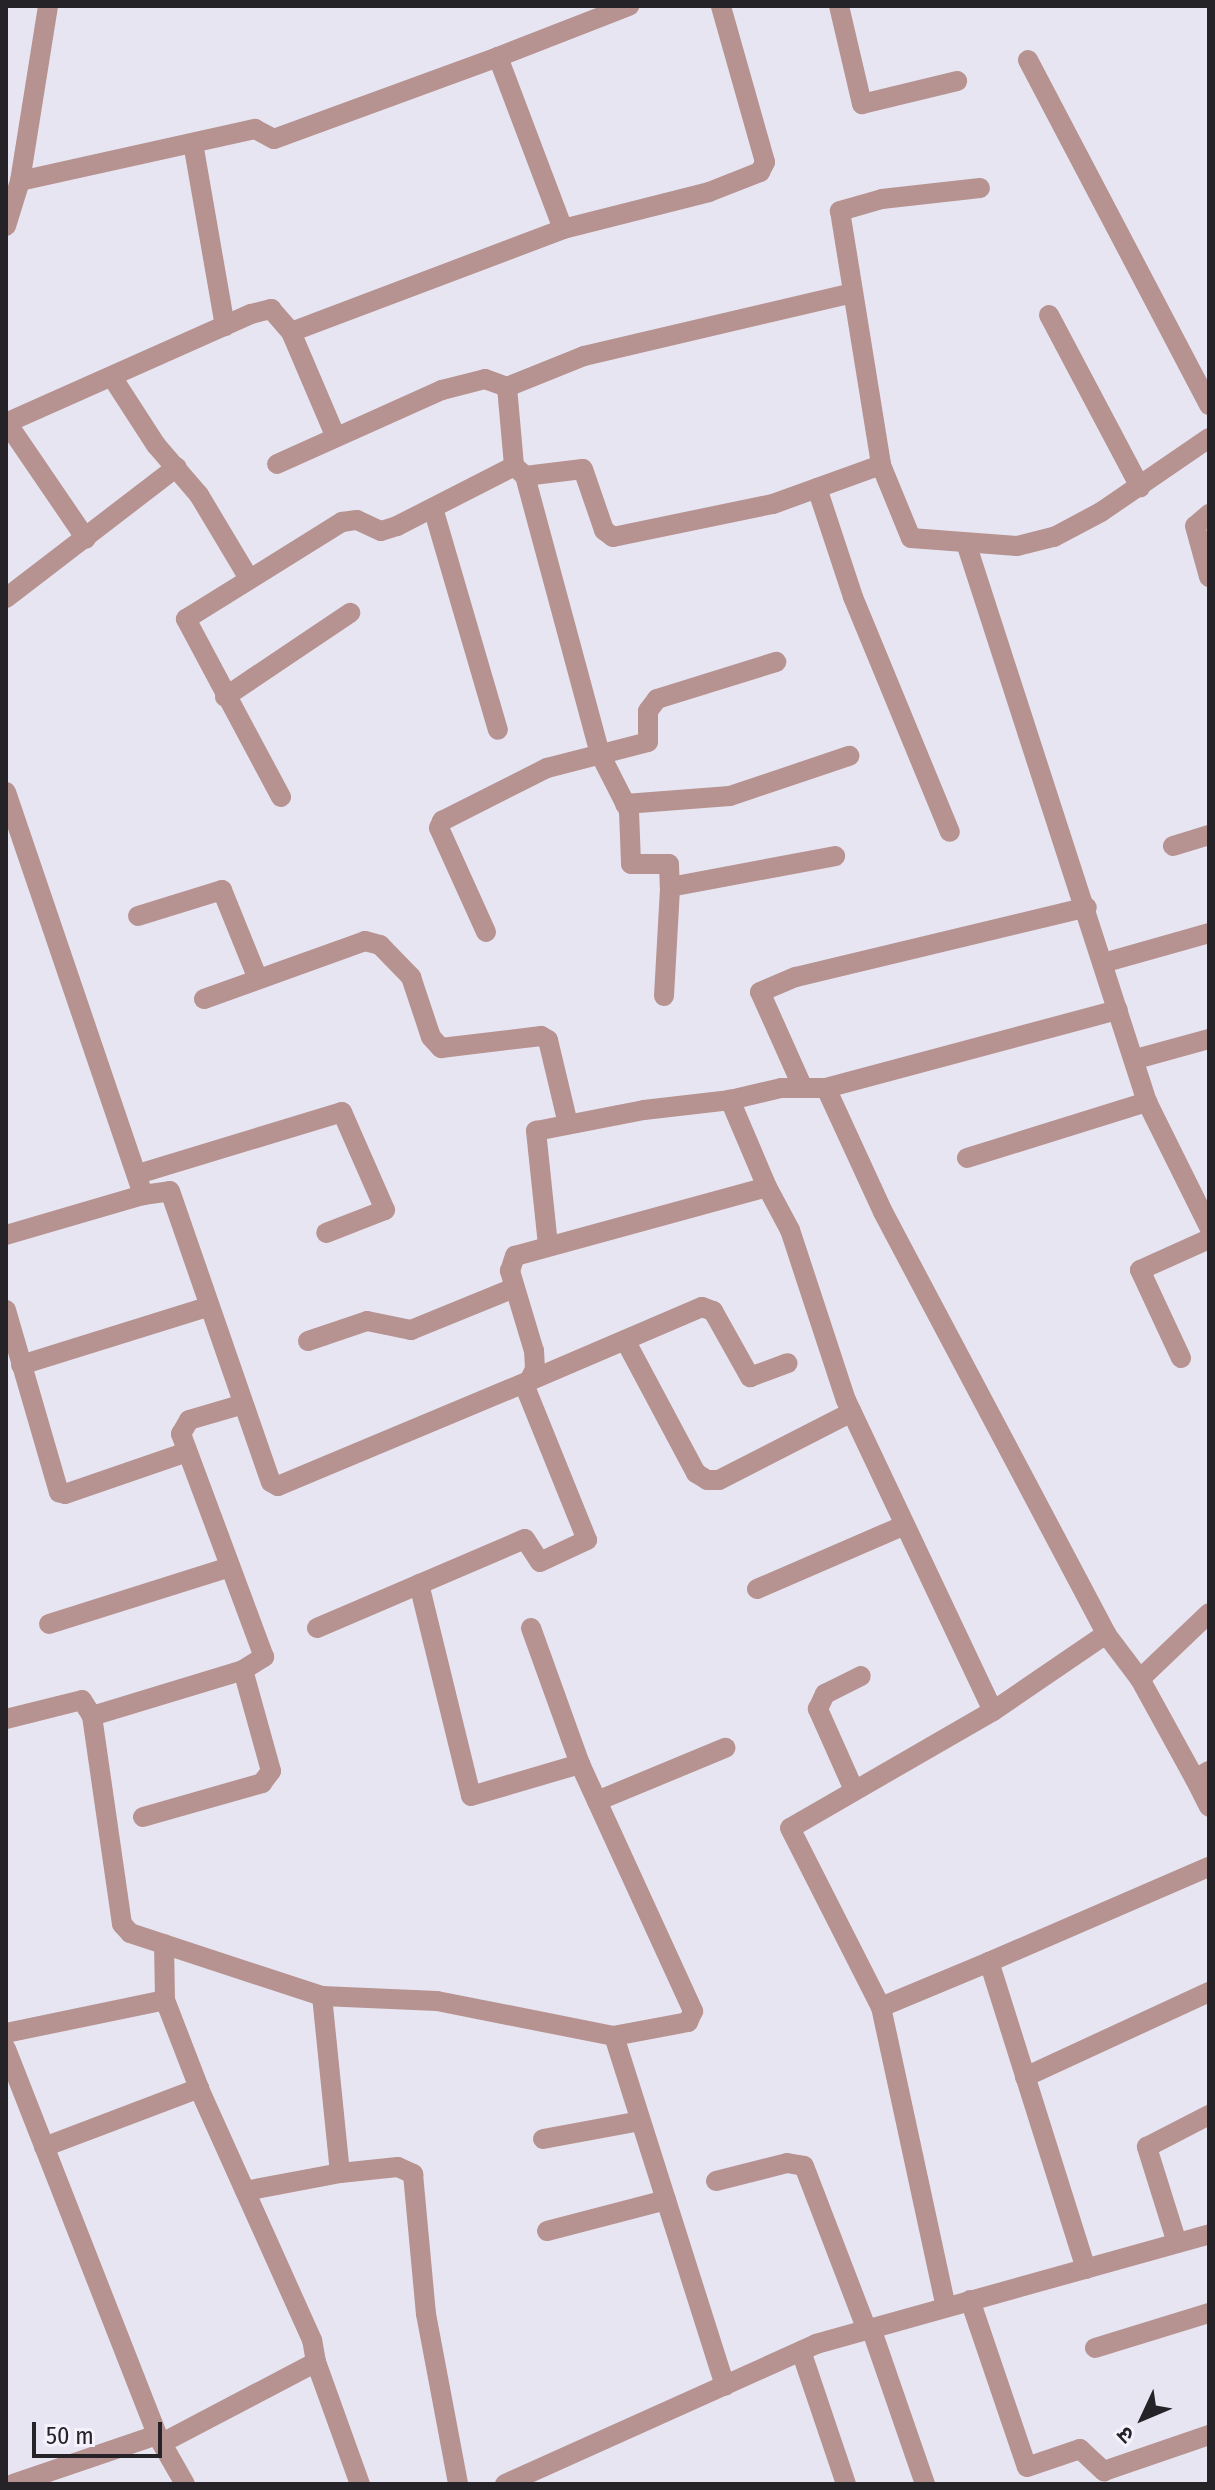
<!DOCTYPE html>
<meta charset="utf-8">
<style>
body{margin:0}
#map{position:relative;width:1215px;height:2490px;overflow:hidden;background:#e8e5f3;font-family:"Fira Sans Condensed","Noto Sans Devanagari",sans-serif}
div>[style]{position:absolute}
.minor>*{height:20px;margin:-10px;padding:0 10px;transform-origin:10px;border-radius:10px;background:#b69390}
span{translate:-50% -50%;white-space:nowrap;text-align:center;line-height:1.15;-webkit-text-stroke:6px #f5f2fe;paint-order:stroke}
.frame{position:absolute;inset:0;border:8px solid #252328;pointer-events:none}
.north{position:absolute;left:1103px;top:2378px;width:80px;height:80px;-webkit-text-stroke:6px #f5f2fe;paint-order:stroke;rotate:226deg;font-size:22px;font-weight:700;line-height:32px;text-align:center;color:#252328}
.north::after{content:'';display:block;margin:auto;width:28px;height:36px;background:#252328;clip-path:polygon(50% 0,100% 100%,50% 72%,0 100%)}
.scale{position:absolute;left:32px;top:2422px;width:130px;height:36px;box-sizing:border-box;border:4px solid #252328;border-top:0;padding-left:10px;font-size:24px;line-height:28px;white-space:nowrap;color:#252328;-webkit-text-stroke:6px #f5f2fe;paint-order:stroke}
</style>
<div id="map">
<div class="minor">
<div style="left:839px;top:6px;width:101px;rotate:76.8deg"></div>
<div style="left:862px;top:104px;width:98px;rotate:-13.6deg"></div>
<div style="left:1028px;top:60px;width:390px;rotate:62.3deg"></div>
<div style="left:193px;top:143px;width:186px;rotate:80.1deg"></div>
<div style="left:20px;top:181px;width:241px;rotate:-12.5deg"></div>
<div style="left:255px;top:129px;width:21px;rotate:28deg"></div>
<div style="left:274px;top:139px;width:239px;rotate:-20.1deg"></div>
<div style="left:980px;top:188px;width:99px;rotate:173.6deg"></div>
<div style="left:882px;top:199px;width:44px;rotate:164.1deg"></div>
<div style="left:840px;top:211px;width:257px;rotate:80.8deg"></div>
<div style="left:881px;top:465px;width:79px;rotate:67.7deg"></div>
<div style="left:911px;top:538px;width:106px;rotate:4.3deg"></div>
<div style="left:1017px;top:546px;width:38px;rotate:-14deg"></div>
<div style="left:1054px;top:537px;width:53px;rotate:-28deg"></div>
<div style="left:1101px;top:512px;width:131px;rotate:-34.4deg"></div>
<div style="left:6px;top:226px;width:47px;rotate:-72.7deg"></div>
<div style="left:20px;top:181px;width:177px;rotate:-80.9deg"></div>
<div style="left:563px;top:229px;width:151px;rotate:-14.2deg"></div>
<div style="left:709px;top:192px;width:55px;rotate:-21.4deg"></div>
<div style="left:760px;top:172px;width:11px;rotate:-63deg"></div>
<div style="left:765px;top:162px;width:162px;rotate:-105.8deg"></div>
<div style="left:1049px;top:315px;width:195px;rotate:62.1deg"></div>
<div style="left:291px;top:332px;width:112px;rotate:66.9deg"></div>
<div style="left:112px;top:377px;width:81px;rotate:57.1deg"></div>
<div style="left:156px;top:445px;width:66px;rotate:49.3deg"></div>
<div style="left:199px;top:495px;width:96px;rotate:59.1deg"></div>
<div style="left:507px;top:387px;width:83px;rotate:-21.9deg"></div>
<div style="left:584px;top:356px;width:275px;rotate:-13.2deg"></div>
<div style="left:6px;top:423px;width:268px;rotate:-24deg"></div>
<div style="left:251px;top:314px;width:21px;rotate:-14deg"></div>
<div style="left:271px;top:309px;width:30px;rotate:49deg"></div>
<div style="left:291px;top:332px;width:291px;rotate:-20.7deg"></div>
<div style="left:563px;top:229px;width:184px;rotate:-110.7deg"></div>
<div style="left:498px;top:57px;width:141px;rotate:-21.3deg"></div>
<div style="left:7px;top:423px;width:140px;rotate:55.7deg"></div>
<div style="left:277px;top:464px;width:181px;rotate:-24.2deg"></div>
<div style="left:442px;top:390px;width:44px;rotate:-14.3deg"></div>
<div style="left:485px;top:379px;width:23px;rotate:20deg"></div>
<div style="left:507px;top:387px;width:79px;rotate:84.9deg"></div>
<div style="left:514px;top:466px;width:15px;rotate:42deg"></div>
<div style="left:525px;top:476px;width:58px;rotate:-6.9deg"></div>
<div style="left:583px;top:469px;width:65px;rotate:71deg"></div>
<div style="left:604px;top:530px;width:11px;rotate:38deg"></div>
<div style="left:613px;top:537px;width:163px;rotate:-11.7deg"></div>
<div style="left:773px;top:504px;width:115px;rotate:-19.9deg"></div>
<div style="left:525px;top:476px;width:288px;rotate:74.9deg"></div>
<div style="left:600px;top:754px;width:64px;rotate:63deg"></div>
<div style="left:629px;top:811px;width:53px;rotate:87.8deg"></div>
<div style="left:631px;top:864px;width:38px"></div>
<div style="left:669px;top:864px;width:23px;rotate:88deg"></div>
<div style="left:670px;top:887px;width:168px;rotate:-10.6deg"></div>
<div style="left:817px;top:488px;width:115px;rotate:71.7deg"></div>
<div style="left:853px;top:597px;width:254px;rotate:67.6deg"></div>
<div style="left:433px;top:508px;width:231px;rotate:73.7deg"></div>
<div style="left:1209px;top:514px;width:18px;rotate:139deg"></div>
<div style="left:1195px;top:526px;width:53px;rotate:74.6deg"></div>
<div style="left:966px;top:543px;width:588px;rotate:72.06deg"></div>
<div style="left:1147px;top:1102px;width:140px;rotate:63.6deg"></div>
<div style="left:6px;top:598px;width:215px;rotate:-37.5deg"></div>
<div style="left:225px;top:697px;width:151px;rotate:-33.9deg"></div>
<div style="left:6px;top:792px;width:426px;rotate:71.2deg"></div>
<div style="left:143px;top:1195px;width:27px;rotate:-8deg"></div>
<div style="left:170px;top:1191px;width:308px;rotate:70.9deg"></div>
<div style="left:271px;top:1482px;width:8px;rotate:30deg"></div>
<div style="left:278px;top:1486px;width:272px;rotate:-22.7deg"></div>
<div style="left:529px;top:1381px;width:13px;rotate:-63deg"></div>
<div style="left:535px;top:1369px;width:18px;rotate:-93deg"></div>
<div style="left:534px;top:1351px;width:84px;rotate:-106.7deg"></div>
<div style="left:510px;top:1271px;width:16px;rotate:-72deg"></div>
<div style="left:515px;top:1256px;width:261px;rotate:-15.3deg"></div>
<div style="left:767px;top:1187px;width:49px;rotate:61.9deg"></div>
<div style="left:790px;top:1230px;width:179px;rotate:71.8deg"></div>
<div style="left:846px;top:1400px;width:344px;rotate:64.7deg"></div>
<div style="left:281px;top:797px;width:202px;rotate:-118.1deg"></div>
<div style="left:186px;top:619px;width:184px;rotate:-31.9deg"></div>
<div style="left:342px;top:522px;width:15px;rotate:-8deg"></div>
<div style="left:357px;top:520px;width:26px;rotate:25deg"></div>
<div style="left:381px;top:531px;width:17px;rotate:-17deg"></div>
<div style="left:397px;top:526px;width:131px;rotate:-27.1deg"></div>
<div style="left:625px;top:804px;width:105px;rotate:-4.4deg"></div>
<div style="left:730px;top:796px;width:126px;rotate:-18.6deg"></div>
<div style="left:1173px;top:846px;width:38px;rotate:-17deg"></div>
<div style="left:138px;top:916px;width:88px;rotate:-17.2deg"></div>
<div style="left:222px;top:890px;width:96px;rotate:68deg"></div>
<div style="left:486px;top:932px;width:114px;rotate:-114.3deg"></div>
<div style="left:439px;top:828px;width:8px;rotate:-67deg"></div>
<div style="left:442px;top:821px;width:118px;rotate:-26.8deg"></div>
<div style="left:547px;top:768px;width:104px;rotate:-14.4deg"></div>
<div style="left:648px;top:742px;width:31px;rotate:-90deg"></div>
<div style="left:648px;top:711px;width:15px;rotate:-53deg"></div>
<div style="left:657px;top:699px;width:125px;rotate:-17.3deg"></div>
<div style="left:1103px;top:963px;width:110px;rotate:-15.8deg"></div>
<div style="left:664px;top:996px;width:109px;rotate:-86.8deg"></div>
<div style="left:204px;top:999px;width:171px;rotate:-19.8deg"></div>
<div style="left:365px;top:941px;width:16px;rotate:15deg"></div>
<div style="left:380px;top:945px;width:45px;rotate:45.9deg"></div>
<div style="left:411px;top:977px;width:63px;rotate:71.6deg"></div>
<div style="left:431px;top:1037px;width:15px;rotate:48deg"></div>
<div style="left:441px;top:1048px;width:101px;rotate:-6.8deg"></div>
<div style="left:541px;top:1036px;width:8px;rotate:30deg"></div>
<div style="left:548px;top:1040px;width:86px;rotate:76.6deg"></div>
<div style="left:1136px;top:1059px;width:76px;rotate:-15.3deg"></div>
<div style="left:803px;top:1088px;width:105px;rotate:-114.1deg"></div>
<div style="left:760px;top:992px;width:39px;rotate:-23deg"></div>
<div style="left:796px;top:977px;width:299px;rotate:-13.5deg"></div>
<div style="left:826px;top:1088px;width:136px;rotate:65.3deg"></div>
<div style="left:883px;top:1212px;width:477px;rotate:62.1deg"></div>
<div style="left:1106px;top:1634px;width:137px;rotate:145.7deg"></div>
<div style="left:993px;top:1711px;width:234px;rotate:150deg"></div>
<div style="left:790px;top:1828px;width:201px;rotate:63.1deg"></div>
<div style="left:881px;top:2007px;width:307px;rotate:77.8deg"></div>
<div style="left:967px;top:1158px;width:189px;rotate:-17.3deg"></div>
<div style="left:138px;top:1174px;width:213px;rotate:-16.9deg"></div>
<div style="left:342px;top:1112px;width:107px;rotate:66.3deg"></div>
<div style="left:385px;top:1210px;width:63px;rotate:158.7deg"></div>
<div style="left:767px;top:1187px;width:95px;rotate:-113deg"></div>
<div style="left:730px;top:1100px;width:52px;rotate:-13.2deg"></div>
<div style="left:781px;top:1088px;width:45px"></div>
<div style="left:826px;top:1088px;width:302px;rotate:-15deg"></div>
<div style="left:6px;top:1235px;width:143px;rotate:-16.3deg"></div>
<div style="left:548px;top:1245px;width:115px;rotate:-96deg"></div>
<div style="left:536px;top:1131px;width:110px;rotate:-11deg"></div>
<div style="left:644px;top:1110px;width:87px;rotate:-6.6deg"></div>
<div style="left:6px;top:1310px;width:190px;rotate:73.8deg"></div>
<div style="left:59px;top:1492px;width:6px;rotate:18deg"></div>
<div style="left:65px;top:1494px;width:129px;rotate:-19deg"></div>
<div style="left:625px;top:1340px;width:151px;rotate:61.9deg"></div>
<div style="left:696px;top:1473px;width:13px;rotate:32deg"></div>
<div style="left:707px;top:1480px;width:12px"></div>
<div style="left:719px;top:1480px;width:149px;rotate:-27.1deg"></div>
<div style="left:308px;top:1341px;width:62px;rotate:-18.7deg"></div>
<div style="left:367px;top:1321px;width:45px;rotate:11.6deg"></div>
<div style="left:411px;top:1330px;width:111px;rotate:-22.2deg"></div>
<div style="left:1181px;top:1358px;width:97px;rotate:-115deg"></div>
<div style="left:1140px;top:1270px;width:76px;rotate:-24.2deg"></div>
<div style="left:21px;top:1365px;width:195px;rotate:-17.3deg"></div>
<div style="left:529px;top:1381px;width:188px;rotate:-23.2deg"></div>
<div style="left:702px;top:1307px;width:12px;rotate:20deg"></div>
<div style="left:713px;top:1311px;width:76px;rotate:60.7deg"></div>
<div style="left:750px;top:1377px;width:40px;rotate:-20.2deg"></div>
<div style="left:419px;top:1584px;width:218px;rotate:76.2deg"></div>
<div style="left:471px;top:1796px;width:114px;rotate:-16.4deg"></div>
<div style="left:757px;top:1589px;width:161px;rotate:-23.4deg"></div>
<div style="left:49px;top:1624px;width:190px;rotate:-17.5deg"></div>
<div style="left:317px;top:1628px;width:226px;rotate:-23.2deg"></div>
<div style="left:525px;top:1539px;width:27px;rotate:57deg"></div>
<div style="left:540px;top:1562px;width:52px;rotate:-25.1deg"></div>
<div style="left:587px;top:1540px;width:168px;rotate:-112deg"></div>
<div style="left:531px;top:1628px;width:145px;rotate:70.2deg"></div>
<div style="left:580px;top:1764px;width:272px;rotate:65.4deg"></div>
<div style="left:693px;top:2011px;width:12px;rotate:114deg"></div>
<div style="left:688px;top:2022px;width:75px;rotate:169.3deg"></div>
<div style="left:1106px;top:1634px;width:56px;rotate:52.9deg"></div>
<div style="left:1140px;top:1679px;width:114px;rotate:61.2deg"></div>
<div style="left:1140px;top:1679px;width:95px;rotate:-43.7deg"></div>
<div style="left:92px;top:1716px;width:210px;rotate:81.8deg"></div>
<div style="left:122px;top:1924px;width:12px;rotate:48deg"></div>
<div style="left:130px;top:1933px;width:202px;rotate:18.2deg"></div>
<div style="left:322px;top:1996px;width:115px;rotate:2.5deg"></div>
<div style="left:437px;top:2001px;width:180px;rotate:11.2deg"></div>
<div style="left:614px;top:2036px;width:367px;rotate:72.4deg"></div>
<div style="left:6px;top:1719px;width:78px;rotate:-14deg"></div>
<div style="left:82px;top:1700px;width:19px;rotate:58deg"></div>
<div style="left:92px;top:1716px;width:158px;rotate:-16.9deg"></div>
<div style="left:1209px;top:1771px;width:16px;rotate:150deg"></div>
<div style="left:1195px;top:1779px;width:31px;rotate:63deg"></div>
<div style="left:854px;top:1790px;width:89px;rotate:-114deg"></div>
<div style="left:818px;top:1709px;width:17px;rotate:-65deg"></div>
<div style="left:825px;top:1694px;width:40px;rotate:-26.6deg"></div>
<div style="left:597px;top:1801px;width:139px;rotate:-22.5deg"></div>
<div style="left:143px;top:1817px;width:124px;rotate:-15.9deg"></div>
<div style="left:262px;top:1783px;width:15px;rotate:-53deg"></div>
<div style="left:271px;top:1771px;width:105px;rotate:-105.5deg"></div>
<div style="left:243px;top:1670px;width:25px;rotate:-32deg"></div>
<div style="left:264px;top:1657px;width:238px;rotate:-110.4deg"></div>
<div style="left:181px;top:1434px;width:16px;rotate:-60deg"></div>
<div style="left:189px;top:1420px;width:53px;rotate:-16.4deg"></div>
<div style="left:322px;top:1996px;width:178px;rotate:84.2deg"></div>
<div style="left:340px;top:2173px;width:58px;rotate:-5.9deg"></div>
<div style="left:398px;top:2167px;width:17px;rotate:25deg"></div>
<div style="left:413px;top:2174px;width:141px;rotate:84.7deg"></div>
<div style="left:426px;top:2314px;width:173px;rotate:79.3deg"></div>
<div style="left:881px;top:2007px;width:117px;rotate:-22.6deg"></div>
<div style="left:6px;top:2033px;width:162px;rotate:-11.7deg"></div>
<div style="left:6px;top:2049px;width:414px;rotate:68.6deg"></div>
<div style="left:157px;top:2435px;width:56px;rotate:60.3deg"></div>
<div style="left:1025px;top:2077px;width:203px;rotate:-24.8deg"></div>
<div style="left:543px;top:2139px;width:99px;rotate:-10.5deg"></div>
<div style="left:44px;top:2147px;width:166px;rotate:-20.8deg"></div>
<div style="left:199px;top:2088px;width:94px;rotate:-111.1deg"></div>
<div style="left:165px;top:2000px;width:56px;rotate:-91deg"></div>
<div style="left:716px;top:2181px;width:73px;rotate:-14.2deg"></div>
<div style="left:787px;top:2163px;width:17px;rotate:10deg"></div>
<div style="left:804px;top:2166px;width:176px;rotate:69deg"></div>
<div style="left:245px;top:2191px;width:97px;rotate:-10.7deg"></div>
<div style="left:547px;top:2231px;width:123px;rotate:-14.6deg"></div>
<div style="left:1177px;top:2243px;width:101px;rotate:-107.4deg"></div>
<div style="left:1147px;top:2147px;width:70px;rotate:-27.3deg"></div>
<div style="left:1086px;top:2269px;width:322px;rotate:-107.5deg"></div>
<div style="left:989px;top:1962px;width:240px;rotate:-23.4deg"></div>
<div style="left:970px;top:2300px;width:176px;rotate:71.2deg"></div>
<div style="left:1027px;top:2467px;width:56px;rotate:-18.8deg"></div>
<div style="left:1080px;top:2449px;width:33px;rotate:43deg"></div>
<div style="left:1104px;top:2471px;width:111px;rotate:-18.9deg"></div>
<div style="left:871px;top:2328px;width:165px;rotate:70.9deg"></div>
<div style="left:1095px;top:2348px;width:119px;rotate:-17.1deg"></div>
<div style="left:801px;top:2351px;width:140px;rotate:71.3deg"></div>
<div style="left:316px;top:2362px;width:130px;rotate:70.2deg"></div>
<div style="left:162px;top:2443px;width:174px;rotate:-27.7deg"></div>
<div style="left:316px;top:2362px;width:22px;rotate:-100deg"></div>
<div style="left:312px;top:2340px;width:276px;rotate:-114.2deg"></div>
<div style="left:13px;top:2484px;width:152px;rotate:-18.8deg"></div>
<div style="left:505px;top:2484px;width:341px;rotate:-24.2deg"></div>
<div style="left:816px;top:2344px;width:408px;rotate:-15.6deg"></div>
</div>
<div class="frame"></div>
<div class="north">उ</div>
<div class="scale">50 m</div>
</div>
